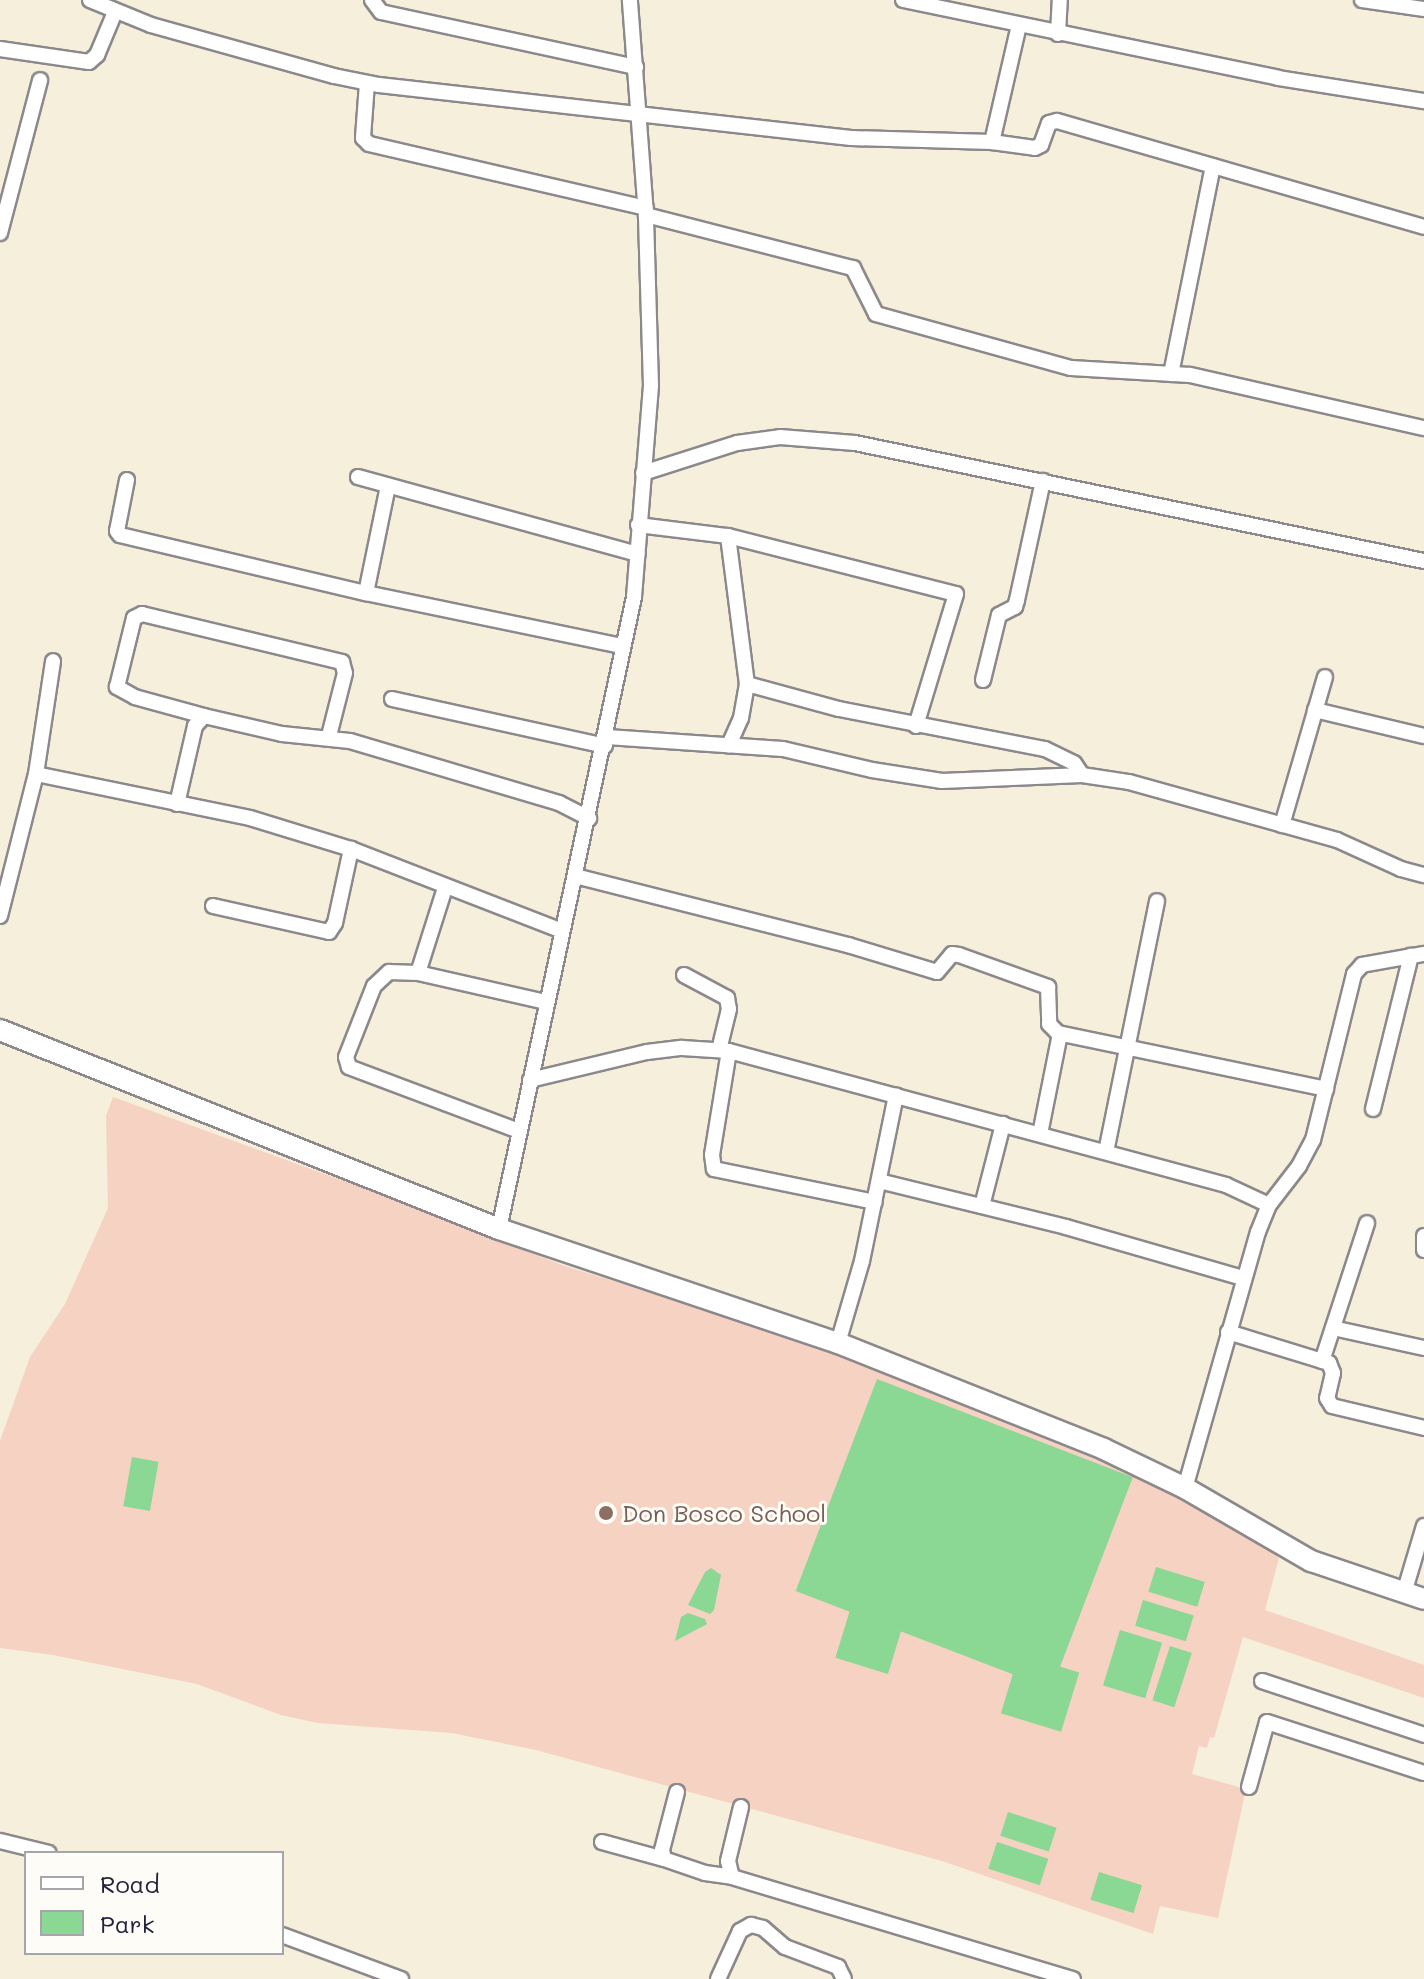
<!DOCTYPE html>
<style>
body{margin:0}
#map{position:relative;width:1424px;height:1979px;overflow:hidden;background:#f5efdb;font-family:Mali,sans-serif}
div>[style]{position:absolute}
.built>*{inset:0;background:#f5d2c2}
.green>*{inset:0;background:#8bd794;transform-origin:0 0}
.roads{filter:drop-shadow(2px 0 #8c888b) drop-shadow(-2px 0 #8c888b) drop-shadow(0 2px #8c888b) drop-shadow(0 -2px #8c888b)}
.street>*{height:14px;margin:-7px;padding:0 7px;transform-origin:7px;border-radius:7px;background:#fff}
.secondary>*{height:20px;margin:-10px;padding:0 10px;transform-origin:10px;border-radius:10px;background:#fff}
.dots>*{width:22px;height:22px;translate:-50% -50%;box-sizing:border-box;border:4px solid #fdfcf7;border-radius:50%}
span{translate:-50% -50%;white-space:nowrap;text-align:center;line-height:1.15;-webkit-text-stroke:6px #fdfcf7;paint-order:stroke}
.education-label{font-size:24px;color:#785e54}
.left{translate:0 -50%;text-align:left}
.legend{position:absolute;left:24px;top:1851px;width:260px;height:104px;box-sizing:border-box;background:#fdfcf7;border:2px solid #a5a5ac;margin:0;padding:10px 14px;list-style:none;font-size:24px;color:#22223b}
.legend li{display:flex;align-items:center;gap:16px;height:40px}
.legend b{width:40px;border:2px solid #a5a5ac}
</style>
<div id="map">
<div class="built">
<div style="clip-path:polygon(113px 1097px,418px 1208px,562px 1265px,801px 1340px,1117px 1463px,1227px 1521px,1279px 1558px,1265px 1610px,1424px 1665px,1424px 1698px,1243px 1637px,1214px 1738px,1210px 1737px,1207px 1748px,1199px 1746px,1192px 1774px,1246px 1789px,1218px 1918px,1160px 1906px,1153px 1934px,942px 1861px,536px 1750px,452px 1733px,318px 1723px,281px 1715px,197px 1684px,53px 1655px,0 1648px,0 1441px,30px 1357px,65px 1304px,108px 1208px,106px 1116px)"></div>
</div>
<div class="green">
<div style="left:877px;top:1379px;width:274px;height:227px;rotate:21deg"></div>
<div style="left:132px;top:1457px;width:27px;height:50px;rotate:10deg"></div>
<div style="left:1156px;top:1567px;width:51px;height:26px;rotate:17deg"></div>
<div style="clip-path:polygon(711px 1568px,721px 1575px,714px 1610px,710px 1614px,688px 1605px,705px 1572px)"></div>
<div style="left:1143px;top:1600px;width:53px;height:27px;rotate:17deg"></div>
<div style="left:850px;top:1610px;width:55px;height:50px;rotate:17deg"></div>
<div style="clip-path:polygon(688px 1613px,705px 1619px,707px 1624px,675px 1641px,681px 1617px)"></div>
<div style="left:1120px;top:1630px;width:44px;height:58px;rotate:17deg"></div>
<div style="left:1170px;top:1646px;width:23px;height:57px;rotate:18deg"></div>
<div style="left:1019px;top:1654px;width:63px;height:62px;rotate:17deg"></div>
<div style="left:1008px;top:1812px;width:51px;height:25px;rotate:18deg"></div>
<div style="left:997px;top:1842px;width:54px;height:28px;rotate:18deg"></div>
<div style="left:1099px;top:1872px;width:45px;height:29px;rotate:17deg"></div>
</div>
<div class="roads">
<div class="street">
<div style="left:90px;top:0;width:66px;rotate:22.3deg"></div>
<div style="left:151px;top:25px;width:190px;rotate:15.6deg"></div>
<div style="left:334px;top:76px;width:46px;rotate:11.3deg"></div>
<div style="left:379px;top:85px;width:475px;rotate:6.4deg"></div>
<div style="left:851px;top:138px;width:141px;rotate:1.6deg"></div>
<div style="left:992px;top:142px;width:43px;rotate:7.9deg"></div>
<div style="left:1035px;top:148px;width:7px;rotate:-27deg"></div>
<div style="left:1041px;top:145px;width:23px;rotate:-70deg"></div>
<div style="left:1049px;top:123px;width:8px;rotate:-14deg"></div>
<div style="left:1057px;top:121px;width:382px;rotate:16.1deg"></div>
<div style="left:372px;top:0;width:15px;rotate:53deg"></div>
<div style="left:381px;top:12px;width:261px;rotate:12.2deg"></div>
<div style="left:903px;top:0;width:383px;rotate:11.7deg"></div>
<div style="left:1278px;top:78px;width:148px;rotate:9deg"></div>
<div style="left:1362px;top:0;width:63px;rotate:8.3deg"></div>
<div style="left:1058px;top:34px;width:34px;rotate:-87deg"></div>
<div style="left:0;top:49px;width:90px;rotate:8.3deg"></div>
<div style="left:89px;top:62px;width:11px;rotate:-41deg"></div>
<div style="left:97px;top:55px;width:47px;rotate:-67.3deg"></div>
<div style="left:367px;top:83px;width:55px;rotate:94.2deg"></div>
<div style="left:363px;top:138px;width:8px;rotate:45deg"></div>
<div style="left:369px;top:144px;width:284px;rotate:13deg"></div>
<div style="left:992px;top:142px;width:120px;rotate:-77deg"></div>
<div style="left:646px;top:215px;width:214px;rotate:14.4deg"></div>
<div style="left:853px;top:268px;width:51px;rotate:63.4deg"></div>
<div style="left:876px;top:314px;width:202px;rotate:15.5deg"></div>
<div style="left:1071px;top:368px;width:119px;rotate:3.4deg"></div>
<div style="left:1190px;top:375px;width:240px;rotate:12.8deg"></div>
<div style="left:0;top:233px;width:158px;rotate:-75.3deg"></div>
<div style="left:1171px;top:374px;width:212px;rotate:-78.6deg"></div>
<div style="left:643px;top:473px;width:99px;rotate:-17.7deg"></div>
<div style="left:737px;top:443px;width:43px;rotate:-7.9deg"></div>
<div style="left:780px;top:437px;width:75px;rotate:4.6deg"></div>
<div style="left:855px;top:443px;width:581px;rotate:11.72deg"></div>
<div style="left:358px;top:477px;width:290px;rotate:15.4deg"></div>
<div style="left:127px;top:480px;width:52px;rotate:101.1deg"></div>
<div style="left:117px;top:531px;width:5px;rotate:53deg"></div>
<div style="left:120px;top:535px;width:253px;rotate:13.3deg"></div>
<div style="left:366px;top:593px;width:262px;rotate:11.7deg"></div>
<div style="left:638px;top:525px;width:91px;rotate:7deg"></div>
<div style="left:728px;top:536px;width:149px;rotate:82.7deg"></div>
<div style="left:747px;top:684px;width:35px;rotate:100deg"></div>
<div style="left:741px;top:718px;width:30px;rotate:114deg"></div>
<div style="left:728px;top:536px;width:235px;rotate:14.3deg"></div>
<div style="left:956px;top:594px;width:138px;rotate:106.9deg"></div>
<div style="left:366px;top:593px;width:109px;rotate:-78.4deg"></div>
<div style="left:983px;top:680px;width:67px;rotate:-76.2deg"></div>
<div style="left:999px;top:615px;width:18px;rotate:-27deg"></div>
<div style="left:1015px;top:607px;width:7px;rotate:-74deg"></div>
<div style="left:1017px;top:600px;width:122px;rotate:-77.7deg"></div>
<div style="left:747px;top:684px;width:95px;rotate:15.2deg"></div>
<div style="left:839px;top:709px;width:210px;rotate:11deg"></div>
<div style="left:1045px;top:749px;width:32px;rotate:26deg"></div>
<div style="left:1074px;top:763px;width:14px;rotate:56deg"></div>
<div style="left:392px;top:699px;width:218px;rotate:12.4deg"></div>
<div style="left:1315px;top:710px;width:112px;rotate:13.4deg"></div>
<div style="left:204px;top:716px;width:72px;rotate:-164.6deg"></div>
<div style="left:135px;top:697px;width:21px;rotate:-151deg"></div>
<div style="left:117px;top:687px;width:71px;rotate:-76.2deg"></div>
<div style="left:134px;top:618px;width:9px;rotate:-27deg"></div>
<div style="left:142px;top:614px;width:206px;rotate:13.5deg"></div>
<div style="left:342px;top:662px;width:11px;rotate:75deg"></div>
<div style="left:345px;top:673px;width:65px;rotate:104.3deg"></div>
<div style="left:607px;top:737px;width:176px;rotate:3.9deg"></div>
<div style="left:783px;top:749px;width:91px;rotate:13.3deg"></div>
<div style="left:872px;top:770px;width:71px;rotate:8.9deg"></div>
<div style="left:942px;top:781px;width:140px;rotate:-2.5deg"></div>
<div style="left:1082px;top:775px;width:48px;rotate:8.5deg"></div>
<div style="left:1129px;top:782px;width:216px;rotate:15.6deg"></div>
<div style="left:1337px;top:840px;width:70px;rotate:24.4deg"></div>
<div style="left:1401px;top:869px;width:24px;rotate:15deg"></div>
<div style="left:36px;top:774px;width:218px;rotate:11.6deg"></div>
<div style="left:250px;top:818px;width:106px;rotate:17.1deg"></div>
<div style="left:351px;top:849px;width:226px;rotate:21.2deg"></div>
<div style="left:177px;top:804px;width:80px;rotate:-77deg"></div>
<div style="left:195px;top:726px;width:13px;rotate:-48deg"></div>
<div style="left:204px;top:716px;width:80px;rotate:13deg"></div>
<div style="left:282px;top:734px;width:68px;rotate:5.9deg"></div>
<div style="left:350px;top:741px;width:218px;rotate:16.5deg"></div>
<div style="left:559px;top:803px;width:34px;rotate:27deg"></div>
<div style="left:1282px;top:825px;width:154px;rotate:-73.8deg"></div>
<div style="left:575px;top:876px;width:282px;rotate:14.2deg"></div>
<div style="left:848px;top:945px;width:93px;rotate:16.9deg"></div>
<div style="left:937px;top:972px;width:23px;rotate:-50deg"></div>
<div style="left:952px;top:954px;width:7px;rotate:8deg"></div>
<div style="left:959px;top:955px;width:95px;rotate:19.8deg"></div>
<div style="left:1048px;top:987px;width:37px;rotate:88deg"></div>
<div style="left:1049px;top:1024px;width:13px;rotate:45deg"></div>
<div style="left:1058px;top:1033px;width:274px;rotate:11.8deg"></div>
<div style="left:213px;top:906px;width:119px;rotate:12.6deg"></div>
<div style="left:329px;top:932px;width:11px;rotate:-56deg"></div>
<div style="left:335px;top:923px;width:76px;rotate:-77.8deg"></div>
<div style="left:0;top:916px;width:146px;rotate:-75.8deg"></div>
<div style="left:36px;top:774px;width:114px;rotate:-81.4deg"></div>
<div style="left:418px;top:973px;width:89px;rotate:-72.4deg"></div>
<div style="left:684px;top:975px;width:49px;rotate:28.1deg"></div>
<div style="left:727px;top:998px;width:11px;rotate:80deg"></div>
<div style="left:729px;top:1009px;width:42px;rotate:103.7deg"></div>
<div style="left:729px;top:1051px;width:105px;rotate:99.3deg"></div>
<div style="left:712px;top:1155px;width:14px;rotate:82deg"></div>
<div style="left:714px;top:1169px;width:164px;rotate:11.6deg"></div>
<div style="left:530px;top:1080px;width:120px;rotate:-13.5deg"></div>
<div style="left:647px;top:1052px;width:35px;rotate:-7deg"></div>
<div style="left:682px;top:1048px;width:47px;rotate:3.7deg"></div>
<div style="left:729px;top:1051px;width:515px;rotate:15.09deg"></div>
<div style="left:1226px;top:1185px;width:47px;rotate:24.9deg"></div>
<div style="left:1373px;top:1109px;width:158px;rotate:-76.1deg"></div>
<div style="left:519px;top:1131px;width:182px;rotate:-159.4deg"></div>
<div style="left:349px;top:1067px;width:10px;rotate:-107deg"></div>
<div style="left:346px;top:1057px;width:76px;rotate:-68.5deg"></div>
<div style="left:374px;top:986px;width:21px;rotate:-43deg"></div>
<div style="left:389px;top:972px;width:29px;rotate:2deg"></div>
<div style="left:418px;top:973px;width:131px;rotate:12.8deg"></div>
<div style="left:1040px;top:1134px;width:102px;rotate:-78.7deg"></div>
<div style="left:1106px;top:1152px;width:256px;rotate:-78.5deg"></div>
<div style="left:879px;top:1181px;width:193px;rotate:13.8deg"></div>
<div style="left:1066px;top:1227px;width:184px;rotate:16.1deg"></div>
<div style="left:982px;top:1206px;width:85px;rotate:-75.6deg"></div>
<div style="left:499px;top:1229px;width:646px;rotate:-77.94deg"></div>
<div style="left:634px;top:597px;width:212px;rotate:-85.4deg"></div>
<div style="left:651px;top:386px;width:171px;rotate:-91.7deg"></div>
<div style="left:646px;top:215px;width:216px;rotate:-94.3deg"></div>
<div style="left:1424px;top:1236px;width:14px;rotate:90deg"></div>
<div style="left:1333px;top:1328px;width:93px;rotate:12.4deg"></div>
<div style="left:1228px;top:1332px;width:106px;rotate:17.1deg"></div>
<div style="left:1329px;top:1363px;width:11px;rotate:68deg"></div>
<div style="left:1333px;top:1373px;width:26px;rotate:103deg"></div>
<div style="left:1327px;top:1398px;width:9px;rotate:58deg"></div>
<div style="left:1332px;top:1406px;width:95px;rotate:13.4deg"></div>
<div style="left:838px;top:1343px;width:85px;rotate:-73.7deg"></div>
<div style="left:862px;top:1261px;width:169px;rotate:-78.4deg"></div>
<div style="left:1322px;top:1361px;width:145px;rotate:-71.9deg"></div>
<div style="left:1185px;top:1488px;width:266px;rotate:-74.1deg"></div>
<div style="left:1258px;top:1232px;width:29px;rotate:-68deg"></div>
<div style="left:1269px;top:1205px;width:49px;rotate:-52.4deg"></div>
<div style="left:1299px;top:1166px;width:30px;rotate:-62deg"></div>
<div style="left:1313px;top:1140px;width:171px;rotate:-76.1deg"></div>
<div style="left:1354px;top:974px;width:12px;rotate:-48deg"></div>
<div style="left:1362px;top:965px;width:63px;rotate:-10.1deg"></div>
<div style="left:1404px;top:1593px;width:70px;rotate:-73.4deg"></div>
<div style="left:1262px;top:1681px;width:171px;rotate:18.4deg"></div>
<div style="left:1249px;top:1787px;width:67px;rotate:-74.5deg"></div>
<div style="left:1267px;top:1722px;width:165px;rotate:18deg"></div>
<div style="left:677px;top:1792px;width:60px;rotate:104.5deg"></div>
<div style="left:662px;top:1850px;width:9px;rotate:77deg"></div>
<div style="left:664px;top:1859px;width:43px;rotate:18.9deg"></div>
<div style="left:705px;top:1873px;width:27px;rotate:8deg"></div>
<div style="left:741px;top:1807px;width:56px;rotate:103.5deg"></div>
<div style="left:728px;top:1861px;width:16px;rotate:76deg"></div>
<div style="left:732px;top:1877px;width:356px;rotate:16.7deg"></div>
<div style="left:0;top:1841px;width:50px;rotate:13.8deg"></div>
<div style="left:602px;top:1842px;width:64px;rotate:15.3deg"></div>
<div style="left:282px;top:1935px;width:127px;rotate:20.3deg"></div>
<div style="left:718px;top:1979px;width:53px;rotate:-65.4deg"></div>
<div style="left:740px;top:1931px;width:13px;rotate:-29deg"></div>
<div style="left:751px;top:1925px;width:12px;rotate:14deg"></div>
<div style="left:763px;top:1928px;width:29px;rotate:41deg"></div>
<div style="left:785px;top:1947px;width:57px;rotate:20.7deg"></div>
<div style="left:838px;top:1967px;width:13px;rotate:63deg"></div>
</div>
<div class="secondary">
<div style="left:0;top:1030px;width:537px;rotate:21.74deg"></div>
<div style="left:499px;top:1229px;width:358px;rotate:18.6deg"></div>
<div style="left:838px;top:1343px;width:286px;rotate:21.7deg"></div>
<div style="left:1104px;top:1449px;width:90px;rotate:25.7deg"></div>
<div style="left:1185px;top:1488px;width:146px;rotate:30.1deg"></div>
<div style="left:1311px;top:1561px;width:119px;rotate:18.6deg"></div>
</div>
</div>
<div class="dots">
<div style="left:606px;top:1513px;background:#8d6e63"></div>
</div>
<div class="education-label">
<span class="left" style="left:622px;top:1513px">Don Bosco School</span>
</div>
<ul class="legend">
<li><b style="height:10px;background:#fff"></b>Road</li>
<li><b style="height:22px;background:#8bd794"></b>Park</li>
</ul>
</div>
